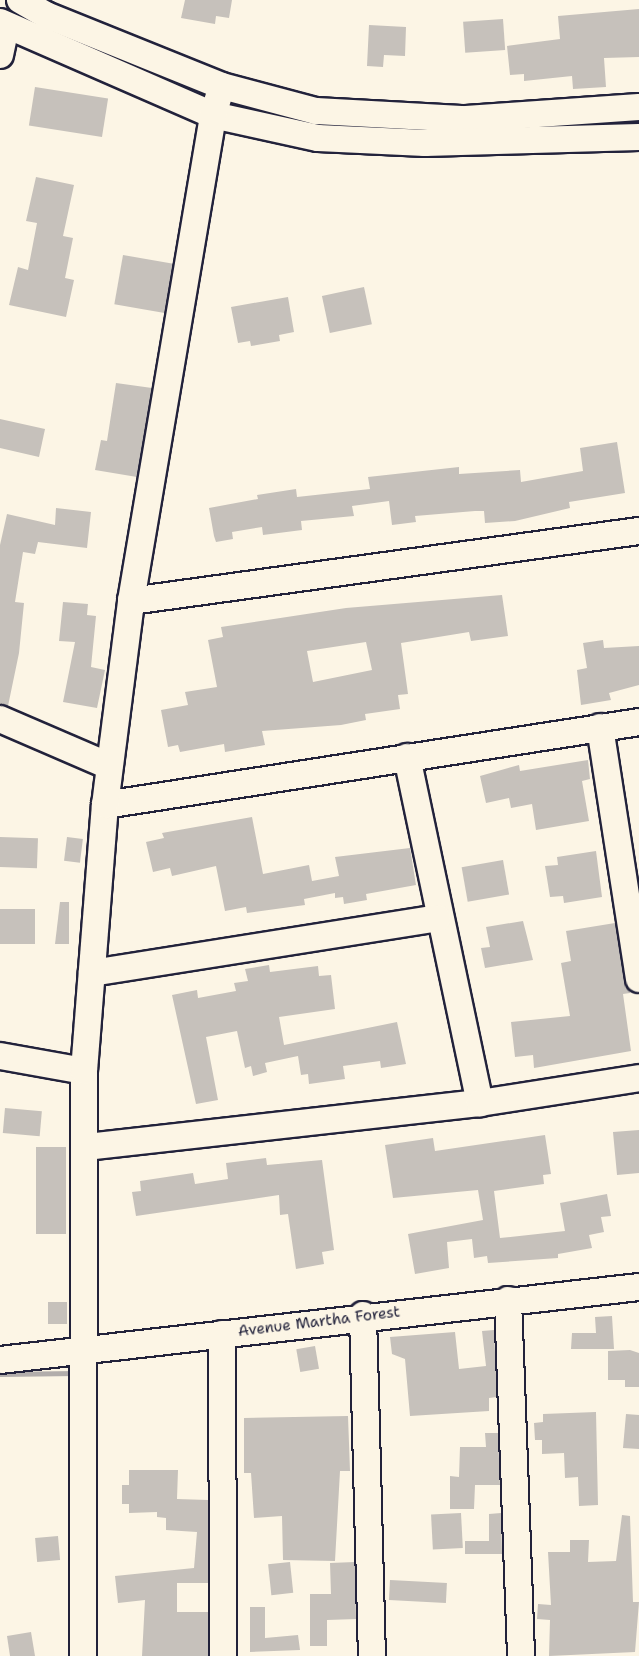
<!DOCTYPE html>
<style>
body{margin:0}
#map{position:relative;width:639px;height:1656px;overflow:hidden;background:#fcf5e5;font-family:"Shantell Sans",sans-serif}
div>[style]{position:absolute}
.stream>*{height:5px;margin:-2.5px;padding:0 2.5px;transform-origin:2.5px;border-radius:2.5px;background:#b2adab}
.building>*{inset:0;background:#c6c1bb;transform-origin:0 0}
.roads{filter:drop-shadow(2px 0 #22223b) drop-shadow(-2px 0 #22223b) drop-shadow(0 2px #22223b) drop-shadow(0 -2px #22223b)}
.minor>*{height:26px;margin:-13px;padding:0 13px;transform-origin:13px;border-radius:13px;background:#fcf5e5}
span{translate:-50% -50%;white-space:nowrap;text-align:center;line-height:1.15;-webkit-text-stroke:6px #fcf5e5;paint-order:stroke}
.street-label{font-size:15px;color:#22223b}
</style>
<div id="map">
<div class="stream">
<div style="left:0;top:1374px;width:76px;rotate:-0.8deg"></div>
</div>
<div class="building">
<div style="clip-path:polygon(185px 0,232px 0,229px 18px,216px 16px,215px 24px,181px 18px)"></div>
<div style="clip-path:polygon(639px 9px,639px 57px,604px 58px,606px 87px,573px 89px,572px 76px,524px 81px,524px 74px,510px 75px,507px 46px,560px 39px,558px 16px)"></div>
<div style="left:503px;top:19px;width:31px;height:40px;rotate:86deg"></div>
<div style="clip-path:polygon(369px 25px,406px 27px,405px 56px,384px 55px,383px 67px,367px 66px)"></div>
<div style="left:35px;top:87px;width:74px;height:39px;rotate:9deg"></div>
<div style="clip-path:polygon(36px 177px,74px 185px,63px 236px,73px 238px,65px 278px,74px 280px,66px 317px,9px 305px,18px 267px,28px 270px,37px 223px,26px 221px)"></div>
<div style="left:123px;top:255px;width:51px;height:50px;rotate:10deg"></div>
<div style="left:364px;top:287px;width:38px;height:43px;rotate:78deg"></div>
<div style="clip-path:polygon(288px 297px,294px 332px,279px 335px,280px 341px,251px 346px,250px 341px,238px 343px,231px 307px)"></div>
<div style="clip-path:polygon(116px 383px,152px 388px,137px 477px,95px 470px,101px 440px,107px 441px)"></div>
<div style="clip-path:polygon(0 419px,45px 429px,39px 457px,0 448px)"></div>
<div style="clip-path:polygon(617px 442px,625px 493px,569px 502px,570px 508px,515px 521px,485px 523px,484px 511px,475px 511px,415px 516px,416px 522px,392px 525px,389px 501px,352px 506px,354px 516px,301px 521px,302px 530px,263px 535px,262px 527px,232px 532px,233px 539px,216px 542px,214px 536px,209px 508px,258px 499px,257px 495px,296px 489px,297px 497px,370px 489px,368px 477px,459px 467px,459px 474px,520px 470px,521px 482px,583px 471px,580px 448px)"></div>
<div style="clip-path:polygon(56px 508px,91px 512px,87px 548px,38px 542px,35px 554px,23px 552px,15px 602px,24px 603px,19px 653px,8px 706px,0 704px,0 545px,7px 514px,55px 525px)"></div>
<div style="clip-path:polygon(evenodd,502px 595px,508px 636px,471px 641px,469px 632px,401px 643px,408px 694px,398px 695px,400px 709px,365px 714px,366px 720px,341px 725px,262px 731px,265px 745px,225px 752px,224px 744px,180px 752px,178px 745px,168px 747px,161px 710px,188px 705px,185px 692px,217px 687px,208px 640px,223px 637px,221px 627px,346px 608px,502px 595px,366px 642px,372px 670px,313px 682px,307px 651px,366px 642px)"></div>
<div style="clip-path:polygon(63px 602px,88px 604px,87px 615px,96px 616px,91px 667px,105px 670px,97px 708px,63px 702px,75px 642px,59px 641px)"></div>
<div style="clip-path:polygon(603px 640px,604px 648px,639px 646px,639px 685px,609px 693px,611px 700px,581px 705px,577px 670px,587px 668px,583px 643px)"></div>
<div style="clip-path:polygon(588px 760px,590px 779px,582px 781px,589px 821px,536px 830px,532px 804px,511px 808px,509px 798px,486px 803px,480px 776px,519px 765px,520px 771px)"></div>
<div style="clip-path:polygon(252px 817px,263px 874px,309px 865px,312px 881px,339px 876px,335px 857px,410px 848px,416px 885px,366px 894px,367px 900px,344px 904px,343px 897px,335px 898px,335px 893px,304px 899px,305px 905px,247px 913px,246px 907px,225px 911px,216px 866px,172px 876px,170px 868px,153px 872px,146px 842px,164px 838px,162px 833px)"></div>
<div style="left:0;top:837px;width:38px;height:30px;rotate:2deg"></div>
<div style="left:67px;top:837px;width:16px;height:24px;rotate:7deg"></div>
<div style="clip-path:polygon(596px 851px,602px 897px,564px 903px,563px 896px,550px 897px,545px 866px,558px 865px,557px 857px)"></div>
<div style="left:503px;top:860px;width:35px;height:42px;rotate:80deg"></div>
<div style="clip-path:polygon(60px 902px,69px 902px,69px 944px,55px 944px)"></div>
<div style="left:0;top:909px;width:35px;height:35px"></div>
<div style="clip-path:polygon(523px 921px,533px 960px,485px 968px,481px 948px,490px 947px,486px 927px)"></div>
<div style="clip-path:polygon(615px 923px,630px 993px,623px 994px,631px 1051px,534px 1068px,533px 1055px,515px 1057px,511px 1022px,570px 1016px,561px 963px,571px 961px,566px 931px)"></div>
<div style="clip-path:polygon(269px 965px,270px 972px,318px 966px,319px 976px,331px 975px,335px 1009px,279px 1017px,284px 1045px,397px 1022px,406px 1064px,381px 1068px,380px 1061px,343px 1066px,345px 1079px,309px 1084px,308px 1074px,301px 1075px,298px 1056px,265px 1063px,267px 1072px,253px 1076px,251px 1066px,245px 1068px,237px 1031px,206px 1037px,218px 1100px,196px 1104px,172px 995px,197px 990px,198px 998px,236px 991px,234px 983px,248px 981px,245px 969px)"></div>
<div style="left:5px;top:1108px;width:37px;height:25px;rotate:5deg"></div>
<div style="clip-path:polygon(639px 1130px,639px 1173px,617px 1175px,613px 1132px)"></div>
<div style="clip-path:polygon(545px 1135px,551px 1174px,543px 1175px,544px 1184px,494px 1191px,500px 1238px,565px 1231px,560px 1203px,607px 1194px,611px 1216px,601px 1217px,604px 1232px,589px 1235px,592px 1248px,558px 1254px,558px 1258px,488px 1263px,487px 1256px,474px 1258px,472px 1239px,447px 1242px,449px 1268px,415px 1274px,408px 1234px,483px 1220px,478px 1190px,393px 1198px,385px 1145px,433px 1138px,435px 1151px)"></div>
<div style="left:36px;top:1147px;width:30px;height:87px"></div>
<div style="clip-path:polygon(266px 1158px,267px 1165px,322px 1160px,334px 1250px,322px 1252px,324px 1264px,296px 1269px,288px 1214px,280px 1215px,279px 1195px,136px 1216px,132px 1192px,141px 1191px,140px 1181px,193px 1173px,195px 1184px,228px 1179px,226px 1163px)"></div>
<div style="left:48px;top:1302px;width:19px;height:22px"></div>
<div style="clip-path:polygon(612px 1316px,614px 1349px,571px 1349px,572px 1333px,596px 1333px,595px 1317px)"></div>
<div style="clip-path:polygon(494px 1330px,497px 1397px,489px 1398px,489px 1411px,410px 1416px,405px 1359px,392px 1354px,390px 1337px,455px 1332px,459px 1369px,486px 1366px,482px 1331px)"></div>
<div style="left:315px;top:1346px;width:23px;height:19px;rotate:80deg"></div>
<div style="clip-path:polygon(630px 1350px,639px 1353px,639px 1387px,625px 1387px,625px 1380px,608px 1380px,608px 1351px)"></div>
<div style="clip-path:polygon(596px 1412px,598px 1505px,579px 1506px,578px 1477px,565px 1478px,564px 1453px,542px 1454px,542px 1440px,535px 1440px,534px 1423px,543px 1422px,543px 1414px)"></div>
<div style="clip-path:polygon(626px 1414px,639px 1415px,639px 1449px,623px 1448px)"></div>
<div style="clip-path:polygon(348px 1416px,350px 1471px,340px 1471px,335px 1561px,283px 1560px,282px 1516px,254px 1518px,251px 1473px,244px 1473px,244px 1418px)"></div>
<div style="clip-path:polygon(485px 1433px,498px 1433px,500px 1485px,475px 1485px,474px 1509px,450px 1509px,450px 1476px,459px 1477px,460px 1447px,486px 1447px)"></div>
<div style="clip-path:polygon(129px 1470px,178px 1470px,177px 1499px,208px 1500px,208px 1583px,177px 1583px,177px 1612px,208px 1612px,208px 1656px,142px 1656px,145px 1600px,118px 1603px,115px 1576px,194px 1568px,197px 1532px,166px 1530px,166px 1518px,157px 1517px,157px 1512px,129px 1513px,129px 1504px,122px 1504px,122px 1485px,129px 1485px)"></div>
<div style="left:461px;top:1513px;width:35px;height:30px;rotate:87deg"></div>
<div style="clip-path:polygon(501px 1513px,502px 1554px,465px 1554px,465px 1541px,489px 1541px,489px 1514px)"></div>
<div style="clip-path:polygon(622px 1515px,630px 1516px,633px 1602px,639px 1602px,635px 1652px,549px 1656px,550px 1620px,537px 1619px,538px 1604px,551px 1605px,548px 1552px,570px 1552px,570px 1540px,589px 1540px,588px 1562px,616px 1561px)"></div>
<div style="left:58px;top:1536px;width:24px;height:23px;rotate:85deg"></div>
<div style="left:290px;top:1562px;width:31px;height:22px;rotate:84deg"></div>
<div style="clip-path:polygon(355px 1562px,356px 1619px,327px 1620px,327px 1646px,310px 1646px,310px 1594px,331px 1594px,330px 1563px)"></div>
<div style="left:390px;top:1580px;width:57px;height:20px;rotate:3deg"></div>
<div style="clip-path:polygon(250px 1607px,265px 1607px,265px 1638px,298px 1635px,300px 1650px,250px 1652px)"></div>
<div style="clip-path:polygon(31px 1632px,35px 1656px,10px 1656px,7px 1636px)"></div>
</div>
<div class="roads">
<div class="minor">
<div style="left:20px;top:0;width:30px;rotate:30deg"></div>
<div style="left:46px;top:15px;width:190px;rotate:22deg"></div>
<div style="left:222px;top:86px;width:97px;rotate:14.9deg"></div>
<div style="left:316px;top:111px;width:150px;rotate:3.1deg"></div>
<div style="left:466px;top:119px;width:173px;rotate:-4deg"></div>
<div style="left:0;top:22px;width:232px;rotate:23.6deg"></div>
<div style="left:213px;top:115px;width:107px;rotate:12.4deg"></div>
<div style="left:318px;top:138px;width:107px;rotate:2.7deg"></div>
<div style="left:425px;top:143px;width:214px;rotate:-1.6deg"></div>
<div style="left:0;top:55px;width:30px;rotate:-78deg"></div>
<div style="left:131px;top:601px;width:513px;rotate:-7.85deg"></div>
<div style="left:0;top:719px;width:119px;rotate:23.3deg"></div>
<div style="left:600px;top:727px;width:255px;rotate:81.2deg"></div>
<div style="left:407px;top:757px;width:354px;rotate:78.1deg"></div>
<div style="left:105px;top:805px;width:540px;rotate:-8.83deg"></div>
<div style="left:92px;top:973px;width:350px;rotate:-9deg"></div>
<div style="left:0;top:1056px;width:85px;rotate:10.1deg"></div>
<div style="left:87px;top:1147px;width:395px;rotate:-6.4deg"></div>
<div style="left:480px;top:1103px;width:161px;rotate:-8.9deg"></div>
<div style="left:508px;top:1300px;width:356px;rotate:87.9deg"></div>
<div style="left:363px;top:1315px;width:341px;rotate:88.5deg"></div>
<div style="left:222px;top:1334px;width:322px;rotate:89.8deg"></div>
<div style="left:0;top:1360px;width:643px;rotate:-6.52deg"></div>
<div style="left:83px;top:1656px;width:585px;rotate:-89.9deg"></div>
<div style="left:84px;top:1071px;width:267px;rotate:-85.5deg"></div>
<div style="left:105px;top:805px;width:206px;rotate:-82.7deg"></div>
<div style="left:131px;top:601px;width:493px;rotate:-80.4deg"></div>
<div style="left:213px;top:115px;width:30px;rotate:-73deg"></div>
</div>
</div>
<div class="street-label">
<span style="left:319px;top:1322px;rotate:-7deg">Avenue Martha Forest</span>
</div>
</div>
